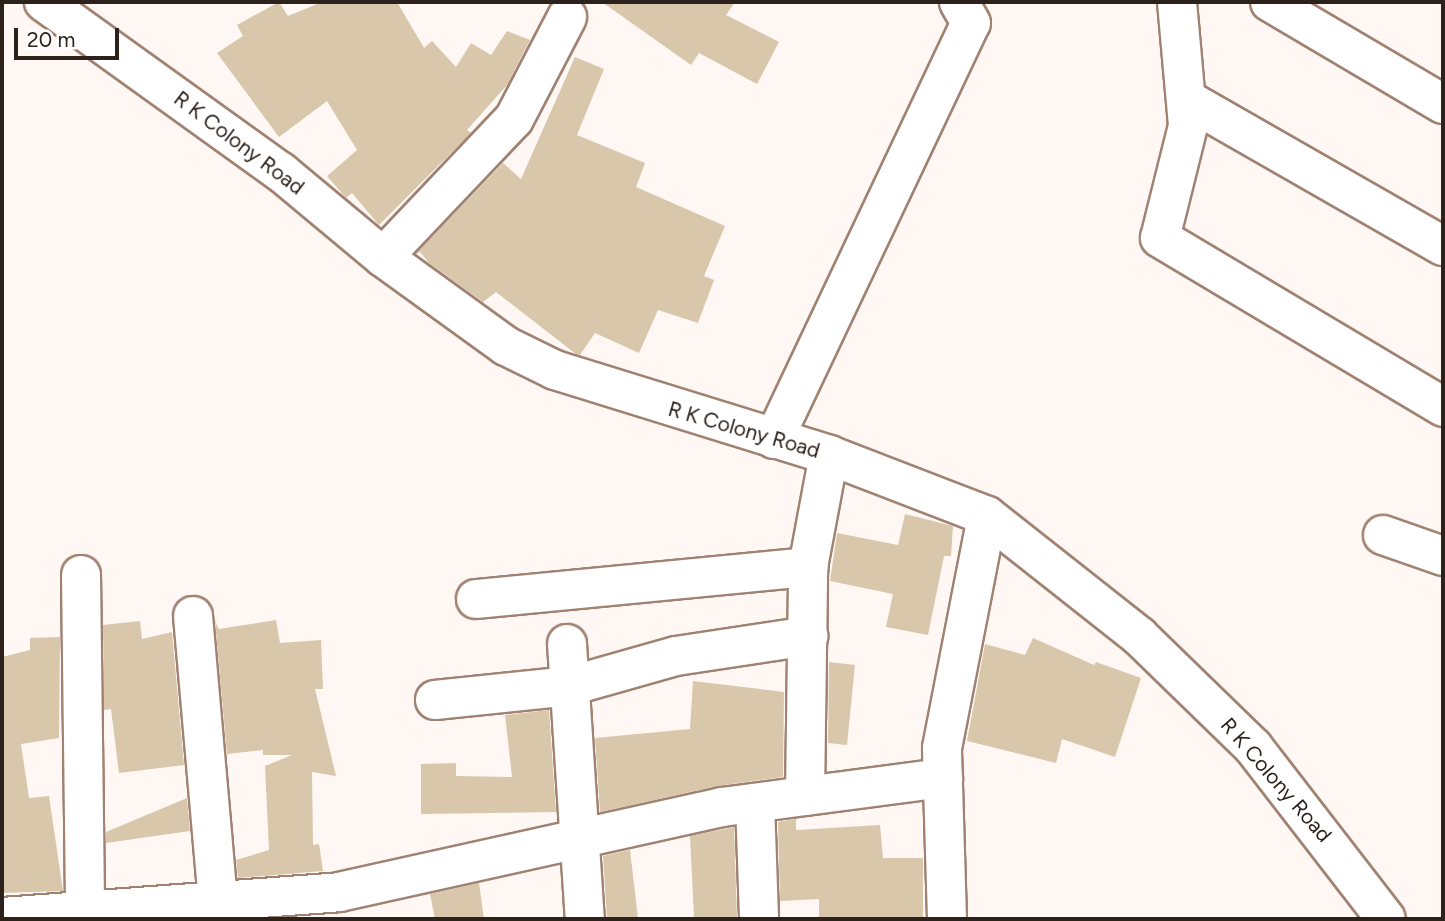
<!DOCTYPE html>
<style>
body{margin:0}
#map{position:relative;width:1445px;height:921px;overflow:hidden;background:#fef7f4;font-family:Figtree,sans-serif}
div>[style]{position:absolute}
.building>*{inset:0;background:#d8c7aa}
.roads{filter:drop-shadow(2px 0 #a08272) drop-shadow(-2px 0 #a08272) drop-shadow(0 2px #a08272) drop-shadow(0 -2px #a08272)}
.minor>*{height:38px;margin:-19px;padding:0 19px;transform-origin:19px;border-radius:19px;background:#fff}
span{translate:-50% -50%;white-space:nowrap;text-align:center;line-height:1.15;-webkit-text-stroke:6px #fff;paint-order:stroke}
.street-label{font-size:21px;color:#2d211b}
.frame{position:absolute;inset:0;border:4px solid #2d211b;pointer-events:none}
.scale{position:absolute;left:14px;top:28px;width:105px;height:32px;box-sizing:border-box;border:4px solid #2d211b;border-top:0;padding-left:9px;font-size:21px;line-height:24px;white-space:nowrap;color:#2d211b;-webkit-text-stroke:5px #fff;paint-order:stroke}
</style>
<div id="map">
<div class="building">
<div style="clip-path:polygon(279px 2px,288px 16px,322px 2px,397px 2px,424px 48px,432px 41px,456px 67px,471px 43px,491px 55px,507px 31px,530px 40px,507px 85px,467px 130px,471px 133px,379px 225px,352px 193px,346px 198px,327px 176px,357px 150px,327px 101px,279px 137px,217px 53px,243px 36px,237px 25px)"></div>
<div style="clip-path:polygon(602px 2px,735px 2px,726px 15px,779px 42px,757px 84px,699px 53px,691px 65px)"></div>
<div style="clip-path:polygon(575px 57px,604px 69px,577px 135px,645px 163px,636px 187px,725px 226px,704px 276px,714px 280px,698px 323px,658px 310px,639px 353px,595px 333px,580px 355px,576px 354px,496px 292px,483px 302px,429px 263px,420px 252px,416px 254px,503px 163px,521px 179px)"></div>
<div style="clip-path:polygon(905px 514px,953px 526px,951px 556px,944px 556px,928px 635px,886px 627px,893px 594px,830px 581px,837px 533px,898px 545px)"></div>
<div style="clip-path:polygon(276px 620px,280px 643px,321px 640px,323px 689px,315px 689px,336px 776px,312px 772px,313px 845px,319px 844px,323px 871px,238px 878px,236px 860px,269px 850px,265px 766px,292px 755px,263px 755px,263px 750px,227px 754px,215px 621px,219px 629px)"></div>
<div style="clip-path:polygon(140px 621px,142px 639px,172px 632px,184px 765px,119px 773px,111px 709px,104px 710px,103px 625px)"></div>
<div style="clip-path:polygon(60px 637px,59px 738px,21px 744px,29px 798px,49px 796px,63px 891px,2px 893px,2px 657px,30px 650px,30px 638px)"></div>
<div style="clip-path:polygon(1033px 638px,1094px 665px,1096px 662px,1141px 678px,1115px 757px,1062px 739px,1056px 763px,967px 741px,985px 644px,1025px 655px)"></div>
<div style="clip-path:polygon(829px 662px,855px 665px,847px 745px,828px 743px)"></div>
<div style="clip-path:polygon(693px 681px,784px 692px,783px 777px,717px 786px,600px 812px,595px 738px,690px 729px)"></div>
<div style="clip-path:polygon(549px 710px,556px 812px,421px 814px,421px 764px,456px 763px,456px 776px,512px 777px,505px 715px)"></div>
<div style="clip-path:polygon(187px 798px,190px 831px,106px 843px,106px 832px)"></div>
<div style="clip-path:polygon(796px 819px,796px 830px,880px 825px,883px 858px,923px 858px,923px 919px,819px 919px,819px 899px,780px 901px,778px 822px)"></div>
<div style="clip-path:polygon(734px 827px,737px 919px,694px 917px,690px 836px)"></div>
<div style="clip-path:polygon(630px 850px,638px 918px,607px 919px,603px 856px)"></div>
<div style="clip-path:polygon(479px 883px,484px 919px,435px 919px,430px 894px)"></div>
</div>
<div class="roads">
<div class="minor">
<div style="left:44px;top:2px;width:292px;rotate:35.7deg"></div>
<div style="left:281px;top:172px;width:133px;rotate:39.8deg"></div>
<div style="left:383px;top:257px;width:152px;rotate:35.9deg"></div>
<div style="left:506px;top:346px;width:55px;rotate:26.1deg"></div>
<div style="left:555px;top:370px;width:287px;rotate:17.2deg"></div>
<div style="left:829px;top:455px;width:169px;rotate:21.1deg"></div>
<div style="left:987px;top:516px;width:194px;rotate:38.3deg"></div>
<div style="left:1139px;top:636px;width:159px;rotate:44.2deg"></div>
<div style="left:1253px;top:747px;width:217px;rotate:52.3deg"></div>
<div style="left:1177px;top:2px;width:124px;rotate:84.9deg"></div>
<div style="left:1188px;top:126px;width:115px;rotate:104deg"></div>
<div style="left:1160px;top:238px;width:330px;rotate:30.8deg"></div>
<div style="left:1270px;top:2px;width:201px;rotate:30.5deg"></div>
<div style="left:1186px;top:99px;width:296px;rotate:29.8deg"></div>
<div style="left:383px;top:257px;width:190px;rotate:-46.5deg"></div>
<div style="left:514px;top:119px;width:115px;rotate:-62.5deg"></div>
<div style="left:774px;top:439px;width:460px;rotate:-64.7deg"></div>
<div style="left:971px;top:23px;width:24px;rotate:-120deg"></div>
<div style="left:1383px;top:535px;width:64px;rotate:19.3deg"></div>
<div style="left:81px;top:575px;width:336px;rotate:89.3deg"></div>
<div style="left:476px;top:599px;width:334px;rotate:-5.5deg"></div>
<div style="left:808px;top:567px;width:114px;rotate:-79.4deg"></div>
<div style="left:193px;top:616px;width:286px;rotate:85deg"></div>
<div style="left:567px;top:644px;width:276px;rotate:86.3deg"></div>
<div style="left:435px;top:700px;width:136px;rotate:-5.9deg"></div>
<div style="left:570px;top:686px;width:110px;rotate:-15.8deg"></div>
<div style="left:676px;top:656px;width:134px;rotate:-8.6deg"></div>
<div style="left:805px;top:796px;width:229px;rotate:-89.2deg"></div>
<div style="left:755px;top:803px;width:116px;rotate:88deg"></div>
<div style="left:2px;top:917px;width:338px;rotate:-4.2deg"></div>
<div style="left:339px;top:892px;width:392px;rotate:-12.5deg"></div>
<div style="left:722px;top:807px;width:223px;rotate:-7.5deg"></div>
<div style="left:947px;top:919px;width:171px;rotate:-91.7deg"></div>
<div style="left:942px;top:748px;width:236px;rotate:-79deg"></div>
</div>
</div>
<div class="street-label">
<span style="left:239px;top:143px;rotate:37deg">R K Colony Road</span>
<span style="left:744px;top:430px;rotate:16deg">R K Colony Road</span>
<span style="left:1276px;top:780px;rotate:49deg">R K Colony Road</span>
</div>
<div class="frame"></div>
<div class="scale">20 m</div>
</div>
